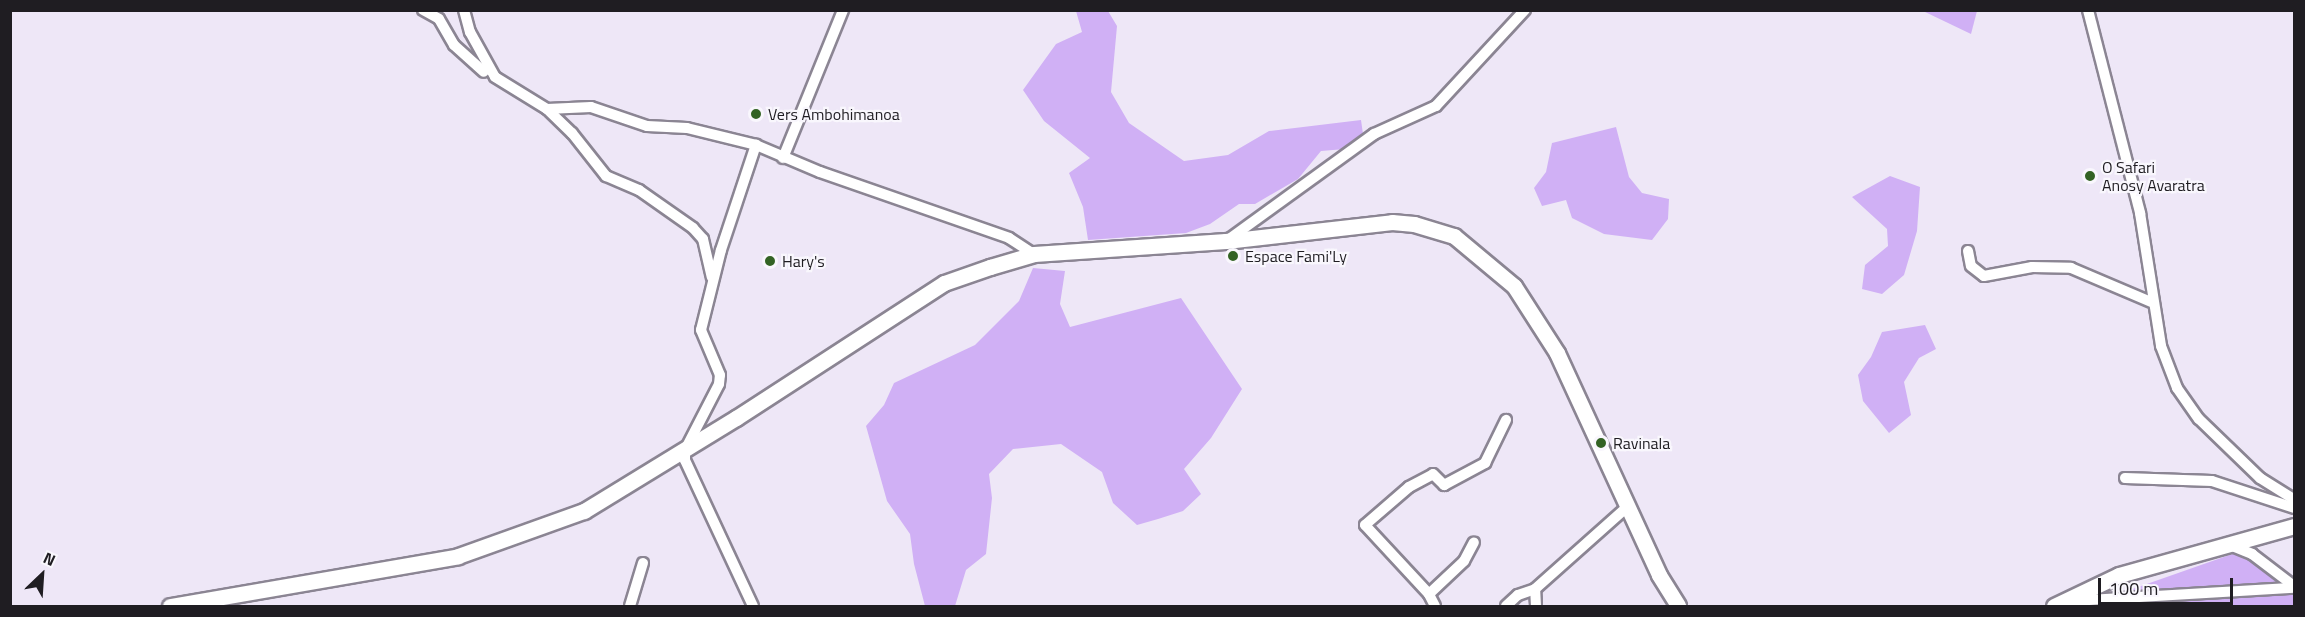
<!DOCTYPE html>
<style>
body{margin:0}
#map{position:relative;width:2305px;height:617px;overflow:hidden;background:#eee7f7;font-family:"Titillium Web",sans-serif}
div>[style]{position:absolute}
.green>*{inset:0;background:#d0b0f5}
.roads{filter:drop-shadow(2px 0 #8b8593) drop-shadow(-2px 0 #8b8593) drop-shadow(0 2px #8b8593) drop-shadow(0 -2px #8b8593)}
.minor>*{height:10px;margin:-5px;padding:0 5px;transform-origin:5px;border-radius:5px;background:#fff}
.secondary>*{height:15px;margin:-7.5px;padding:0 7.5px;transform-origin:7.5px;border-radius:7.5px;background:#fff}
.dots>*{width:16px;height:16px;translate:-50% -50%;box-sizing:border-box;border:3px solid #f9f7fd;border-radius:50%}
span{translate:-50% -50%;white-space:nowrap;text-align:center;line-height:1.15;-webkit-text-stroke:4.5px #f9f7fd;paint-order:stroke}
.poi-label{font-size:16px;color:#1f1d22}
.left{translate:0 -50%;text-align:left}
.frame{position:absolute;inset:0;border:12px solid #1f1d22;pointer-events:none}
.north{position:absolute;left:12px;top:545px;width:60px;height:60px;-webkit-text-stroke:4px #f9f7fd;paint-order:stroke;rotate:25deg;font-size:16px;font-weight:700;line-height:24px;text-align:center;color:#1f1d22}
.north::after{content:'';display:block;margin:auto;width:21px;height:27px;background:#1f1d22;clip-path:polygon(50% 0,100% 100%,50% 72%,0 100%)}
.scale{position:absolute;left:2098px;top:578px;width:135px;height:27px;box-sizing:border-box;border:3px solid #1f1d22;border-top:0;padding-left:8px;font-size:18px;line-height:21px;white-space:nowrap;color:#1f1d22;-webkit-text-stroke:4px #f9f7fd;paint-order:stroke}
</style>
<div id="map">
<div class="green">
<div style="clip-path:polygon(1076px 11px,1108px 11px,1117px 26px,1111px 92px,1129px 123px,1184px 161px,1228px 155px,1269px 131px,1361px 120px,1363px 134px,1345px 149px,1321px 151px,1298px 179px,1255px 204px,1239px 204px,1210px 224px,1186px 233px,1088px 240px,1083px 207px,1069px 173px,1090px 158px,1044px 121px,1023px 90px,1056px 44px,1082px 32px)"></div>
<div style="clip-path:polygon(1923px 11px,1977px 11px,1971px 34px)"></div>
<div style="clip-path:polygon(1616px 127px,1629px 177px,1642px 193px,1669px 199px,1668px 219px,1652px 240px,1604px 234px,1572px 218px,1566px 200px,1542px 206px,1534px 188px,1546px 172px,1552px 143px)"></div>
<div style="clip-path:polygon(1890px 176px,1920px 187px,1917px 231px,1904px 275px,1882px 294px,1862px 289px,1865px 265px,1888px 246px,1887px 229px,1852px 197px)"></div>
<div style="clip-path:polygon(1033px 268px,1065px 271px,1060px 304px,1070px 327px,1181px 298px,1242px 389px,1211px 438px,1184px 469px,1201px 494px,1183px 511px,1158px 519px,1137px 525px,1113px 503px,1102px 472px,1061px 444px,1013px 449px,989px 474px,992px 498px,986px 554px,966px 570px,955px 606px,925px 606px,914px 564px,910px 534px,887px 501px,866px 426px,884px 405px,894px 383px,975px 345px,1019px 301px)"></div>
<div style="clip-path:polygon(1925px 325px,1936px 349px,1919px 358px,1904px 382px,1911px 415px,1889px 433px,1863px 401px,1858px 375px,1871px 357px,1882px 332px)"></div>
<div style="clip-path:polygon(2238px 552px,2292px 580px,2294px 578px,2294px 606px,2094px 606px,2124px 592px)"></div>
</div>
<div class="roads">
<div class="minor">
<div style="left:423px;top:10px;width:18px;rotate:29deg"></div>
<div style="left:439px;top:19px;width:30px;rotate:60deg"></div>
<div style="left:454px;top:45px;width:40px;rotate:42deg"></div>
<div style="left:464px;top:10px;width:23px;rotate:75deg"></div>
<div style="left:470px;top:32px;width:51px;rotate:60.9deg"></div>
<div style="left:495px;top:77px;width:61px;rotate:31.6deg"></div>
<div style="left:547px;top:109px;width:44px;rotate:-2.6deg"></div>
<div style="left:591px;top:107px;width:59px;rotate:18.7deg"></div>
<div style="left:647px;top:126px;width:40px;rotate:2.9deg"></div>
<div style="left:687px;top:128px;width:71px;rotate:13.8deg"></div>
<div style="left:756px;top:145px;width:69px;rotate:22.9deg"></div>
<div style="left:820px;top:172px;width:200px;rotate:19.2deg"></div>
<div style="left:1009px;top:238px;width:30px;rotate:33deg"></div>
<div style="left:2088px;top:10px;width:210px;rotate:75.6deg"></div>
<div style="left:2140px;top:213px;width:135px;rotate:81deg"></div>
<div style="left:2161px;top:346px;width:45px;rotate:69.1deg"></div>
<div style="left:2177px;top:388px;width:38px;rotate:55deg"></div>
<div style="left:2199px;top:419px;width:85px;rotate:44deg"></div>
<div style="left:2260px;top:478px;width:40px;rotate:32deg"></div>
<div style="left:547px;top:109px;width:35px;rotate:44deg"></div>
<div style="left:572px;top:133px;width:55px;rotate:51.7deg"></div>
<div style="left:606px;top:176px;width:36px;rotate:23deg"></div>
<div style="left:639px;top:190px;width:66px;rotate:35.1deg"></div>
<div style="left:693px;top:228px;width:15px;rotate:48deg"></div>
<div style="left:703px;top:239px;width:39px;rotate:77deg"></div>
<div style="left:783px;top:158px;width:160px;rotate:-67.9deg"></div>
<div style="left:1229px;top:239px;width:179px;rotate:-35.9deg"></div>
<div style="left:1374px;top:134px;width:68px;rotate:-24.3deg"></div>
<div style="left:1436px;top:106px;width:131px;rotate:-47.2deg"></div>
<div style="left:1968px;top:251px;width:15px;rotate:79deg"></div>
<div style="left:1971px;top:266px;width:16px;rotate:38deg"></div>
<div style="left:1984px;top:276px;width:49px;rotate:-10.6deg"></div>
<div style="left:2032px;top:267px;width:39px;rotate:1deg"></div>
<div style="left:2071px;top:268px;width:87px;rotate:23deg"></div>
<div style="left:2125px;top:478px;width:87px;rotate:2deg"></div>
<div style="left:2212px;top:481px;width:86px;rotate:18.2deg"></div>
<div style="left:2230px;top:545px;width:24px;rotate:22deg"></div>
<div style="left:2252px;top:554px;width:53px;rotate:37.3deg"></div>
<div style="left:1429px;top:594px;width:48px;rotate:-43.3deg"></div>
<div style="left:1464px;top:561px;width:21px;rotate:-62deg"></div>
<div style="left:2072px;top:601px;width:222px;rotate:-3.4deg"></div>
<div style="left:630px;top:606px;width:45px;rotate:-73.2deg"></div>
<div style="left:753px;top:606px;width:161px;rotate:-115deg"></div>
<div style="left:685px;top:460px;width:10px;rotate:-90deg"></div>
<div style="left:685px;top:450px;width:74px;rotate:-62.7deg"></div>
<div style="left:719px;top:384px;width:9px;rotate:-84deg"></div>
<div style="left:720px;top:375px;width:49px;rotate:-112.9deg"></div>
<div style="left:701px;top:330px;width:82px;rotate:-76deg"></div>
<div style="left:721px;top:250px;width:111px;rotate:-71.6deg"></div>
<div style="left:1435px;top:606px;width:13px;rotate:-117deg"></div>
<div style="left:1429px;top:594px;width:94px;rotate:-132.8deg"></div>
<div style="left:1365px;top:525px;width:58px;rotate:-40.8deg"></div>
<div style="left:1409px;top:487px;width:27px;rotate:-28deg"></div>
<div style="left:1433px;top:474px;width:16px;rotate:45deg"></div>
<div style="left:1444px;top:485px;width:47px;rotate:-28.2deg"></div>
<div style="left:1485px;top:463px;width:48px;rotate:-64deg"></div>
<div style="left:1506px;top:606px;width:16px;rotate:-43deg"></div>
<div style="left:1518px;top:595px;width:18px;rotate:-19deg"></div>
<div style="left:1536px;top:606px;width:17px;rotate:-93deg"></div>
<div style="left:1535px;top:589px;width:123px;rotate:-41.7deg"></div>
</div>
<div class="secondary">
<div style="left:170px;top:606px;width:292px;rotate:-9.8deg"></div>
<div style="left:458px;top:556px;width:134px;rotate:-19.7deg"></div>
<div style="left:584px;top:511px;width:178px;rotate:-31.5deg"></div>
<div style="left:736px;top:418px;width:248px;rotate:-33deg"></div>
<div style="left:944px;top:283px;width:49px;rotate:-19.2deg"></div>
<div style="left:990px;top:267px;width:46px;rotate:-16.5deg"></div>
<div style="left:1034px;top:254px;width:192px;rotate:-3.9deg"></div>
<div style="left:1226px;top:241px;width:167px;rotate:-6.5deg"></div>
<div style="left:1392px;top:222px;width:22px;rotate:5deg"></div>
<div style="left:1414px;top:224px;width:42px;rotate:16.7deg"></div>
<div style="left:1454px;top:236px;width:78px;rotate:39.8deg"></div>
<div style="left:1514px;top:286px;width:80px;rotate:57.3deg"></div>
<div style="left:1557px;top:353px;width:244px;rotate:65.3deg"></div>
<div style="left:1659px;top:575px;width:36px;rotate:58deg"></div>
<div style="left:2054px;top:606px;width:72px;rotate:-25.5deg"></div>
<div style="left:2119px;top:575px;width:182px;rotate:-15.6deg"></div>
</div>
</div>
<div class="dots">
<div style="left:756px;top:114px;background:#336324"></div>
<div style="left:2090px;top:176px;background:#336324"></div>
<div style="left:1233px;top:256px;background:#336324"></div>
<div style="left:770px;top:261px;background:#336324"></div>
<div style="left:1601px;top:443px;background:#336324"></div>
</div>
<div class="poi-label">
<span class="left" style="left:768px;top:114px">Vers Ambohimanoa</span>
<span class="left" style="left:2102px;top:176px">O Safari<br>Anosy Avaratra</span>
<span class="left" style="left:1245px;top:256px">Espace Fami'Ly</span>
<span class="left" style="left:782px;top:261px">Hary's</span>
<span class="left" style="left:1613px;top:443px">Ravinala</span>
</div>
<div class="frame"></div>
<div class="north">N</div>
<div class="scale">100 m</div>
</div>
